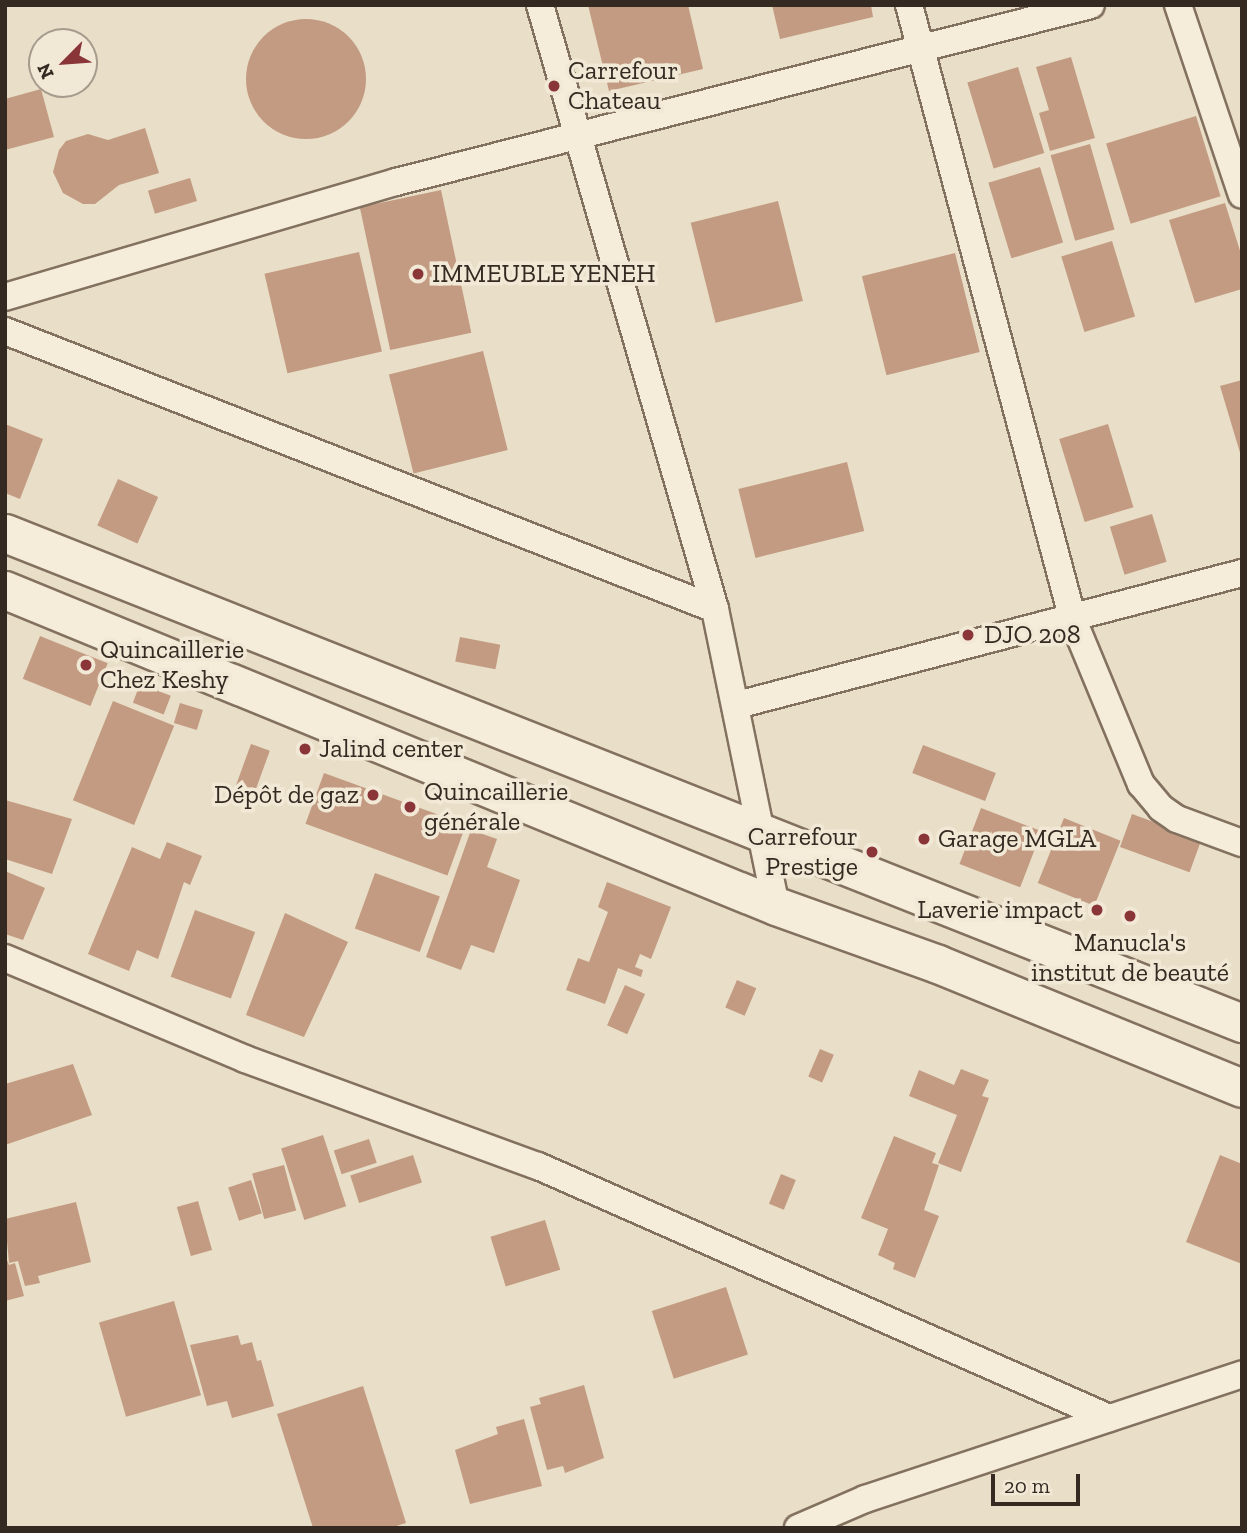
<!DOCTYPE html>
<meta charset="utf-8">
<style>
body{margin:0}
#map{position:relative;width:1247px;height:1533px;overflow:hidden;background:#e9dec7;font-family:"Zilla Slab",serif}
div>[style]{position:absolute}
.building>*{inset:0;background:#c29b82;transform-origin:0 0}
.round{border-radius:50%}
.roads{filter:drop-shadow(2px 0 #83715f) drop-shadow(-2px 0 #83715f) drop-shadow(0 2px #83715f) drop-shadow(0 -2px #83715f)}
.street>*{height:26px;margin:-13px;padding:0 13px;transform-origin:13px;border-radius:13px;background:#f5ecda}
.secondary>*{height:37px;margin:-18.5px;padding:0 18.5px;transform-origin:18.5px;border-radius:18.5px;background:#f5ecda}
.dots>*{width:19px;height:19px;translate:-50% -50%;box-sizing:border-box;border:4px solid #f1e8d6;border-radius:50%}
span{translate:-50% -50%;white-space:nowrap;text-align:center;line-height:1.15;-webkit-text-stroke:7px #f1e8d6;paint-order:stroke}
.poi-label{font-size:26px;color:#352a21}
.left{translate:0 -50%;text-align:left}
.right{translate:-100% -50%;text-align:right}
.frame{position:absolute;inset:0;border:7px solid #352a21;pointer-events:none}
.north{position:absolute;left:28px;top:28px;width:70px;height:70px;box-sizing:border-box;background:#f1e8d6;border:2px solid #a69c8e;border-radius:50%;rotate:245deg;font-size:19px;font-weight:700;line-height:28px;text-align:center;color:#352a21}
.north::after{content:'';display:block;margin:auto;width:24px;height:32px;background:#8a3639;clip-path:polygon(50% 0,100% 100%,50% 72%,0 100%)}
.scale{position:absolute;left:991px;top:1474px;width:89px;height:32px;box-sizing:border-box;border:4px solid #352a21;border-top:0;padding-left:9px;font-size:21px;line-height:24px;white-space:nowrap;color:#352a21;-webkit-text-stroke:5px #f1e8d6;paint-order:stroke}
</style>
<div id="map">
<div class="building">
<div style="clip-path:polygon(588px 5px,688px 5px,703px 69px,609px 91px)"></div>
<div style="clip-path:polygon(772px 5px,871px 5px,873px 17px,780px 39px)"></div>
<div class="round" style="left:246px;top:19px;width:120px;height:120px"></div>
<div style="clip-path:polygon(1071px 57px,1095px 138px,1050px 151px,1039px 113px,1049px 110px,1036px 67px)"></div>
<div style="left:1018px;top:67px;width:90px;height:53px;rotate:73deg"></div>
<div style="clip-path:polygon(41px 89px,54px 137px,5px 150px,5px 99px)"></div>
<div style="left:1196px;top:116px;width:84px;height:94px;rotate:73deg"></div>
<div style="clip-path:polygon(145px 128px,159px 173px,119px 185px,95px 204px,83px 204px,63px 193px,53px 172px,59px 150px,66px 141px,88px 134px,108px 140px)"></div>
<div style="left:1090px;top:144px;width:89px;height:41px;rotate:74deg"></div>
<div style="left:1040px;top:167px;width:79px;height:54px;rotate:73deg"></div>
<div style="left:190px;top:178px;width:24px;height:44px;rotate:73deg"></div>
<div style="left:441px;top:190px;width:146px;height:83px;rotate:78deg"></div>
<div style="left:778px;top:201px;width:103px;height:90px;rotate:76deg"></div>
<div style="clip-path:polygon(1225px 203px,1242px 257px,1242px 289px,1195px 303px,1169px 220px)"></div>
<div style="left:1112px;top:241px;width:79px;height:53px;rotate:73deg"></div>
<div style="left:359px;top:252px;width:102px;height:97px;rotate:77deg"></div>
<div style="left:955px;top:253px;width:102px;height:96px;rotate:76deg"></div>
<div style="left:483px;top:351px;width:102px;height:97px;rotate:76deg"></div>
<div style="clip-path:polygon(1242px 380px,1242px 456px,1241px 456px,1220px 386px)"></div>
<div style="clip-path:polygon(5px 424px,43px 439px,20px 499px,5px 493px)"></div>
<div style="left:1108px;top:424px;width:87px;height:51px;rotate:73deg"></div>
<div style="left:847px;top:462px;width:71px;height:112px;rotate:76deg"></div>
<div style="left:118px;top:479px;width:44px;height:51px;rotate:24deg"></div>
<div style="left:1152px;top:514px;width:50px;height:44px;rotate:73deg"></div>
<div style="left:40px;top:636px;width:73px;height:46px;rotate:22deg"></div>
<div style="left:460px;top:637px;width:41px;height:25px;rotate:11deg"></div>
<div style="left:140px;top:684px;width:33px;height:20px;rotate:21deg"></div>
<div style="left:113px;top:701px;width:66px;height:107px;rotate:22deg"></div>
<div style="left:180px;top:703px;width:24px;height:21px;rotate:17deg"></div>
<div style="left:251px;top:744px;width:20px;height:51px;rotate:20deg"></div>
<div style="left:923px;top:745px;width:78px;height:30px;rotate:21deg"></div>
<div style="left:324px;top:773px;width:151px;height:54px;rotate:20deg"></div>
<div style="clip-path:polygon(5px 800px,72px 819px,52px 874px,5px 859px)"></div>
<div style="left:981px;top:808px;width:65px;height:60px;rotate:21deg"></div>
<div style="left:1132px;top:814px;width:74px;height:35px;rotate:20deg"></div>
<div style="left:1064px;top:818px;width:61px;height:70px;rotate:22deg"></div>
<div style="clip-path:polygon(471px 830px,497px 839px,487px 867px,520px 880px,494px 953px,471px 945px,461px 970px,426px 957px)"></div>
<div style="clip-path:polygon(167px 842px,202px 856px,190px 885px,184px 882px,158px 959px,137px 950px,129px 971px,88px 954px,132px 847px,160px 859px)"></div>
<div style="clip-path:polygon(5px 871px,45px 888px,23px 940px,5px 934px)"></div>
<div style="left:375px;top:873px;width:69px;height:59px;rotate:20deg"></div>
<div style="clip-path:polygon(607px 882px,671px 907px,651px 959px,640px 954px,635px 967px,643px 970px,641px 977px,618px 968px,605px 1004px,566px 990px,578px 958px,589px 962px,608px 912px,598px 907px)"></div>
<div style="left:195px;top:910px;width:64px;height:71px;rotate:20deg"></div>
<div style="clip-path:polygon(285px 913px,348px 942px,304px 1037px,246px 1015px)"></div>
<div style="left:737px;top:980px;width:21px;height:30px;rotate:23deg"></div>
<div style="left:625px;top:985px;width:22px;height:44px;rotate:24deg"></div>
<div style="left:820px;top:1049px;width:15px;height:30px;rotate:23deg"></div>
<div style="clip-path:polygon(73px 1064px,92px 1115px,5px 1145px,5px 1084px)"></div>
<div style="clip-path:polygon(961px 1069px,989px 1080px,982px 1096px,989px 1098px,961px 1172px,938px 1163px,957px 1115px,909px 1096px,919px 1070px,954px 1085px)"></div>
<div style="left:323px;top:1135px;width:75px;height:44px;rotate:72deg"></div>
<div style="clip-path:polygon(894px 1136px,936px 1153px,932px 1163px,939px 1165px,924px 1210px,939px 1216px,915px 1278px,893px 1269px,895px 1263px,878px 1255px,888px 1229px,861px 1218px)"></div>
<div style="left:369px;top:1139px;width:25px;height:37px;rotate:72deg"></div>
<div style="left:413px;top:1155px;width:29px;height:66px;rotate:72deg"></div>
<div style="clip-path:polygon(1220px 1155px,1242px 1164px,1242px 1264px,1186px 1242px)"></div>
<div style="left:284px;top:1165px;width:47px;height:33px;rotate:75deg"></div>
<div style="left:781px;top:1174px;width:16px;height:32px;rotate:22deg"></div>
<div style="left:251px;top:1180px;width:35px;height:24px;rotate:72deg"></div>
<div style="left:198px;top:1201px;width:51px;height:22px;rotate:74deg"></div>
<div style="clip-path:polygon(76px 1202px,91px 1262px,38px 1276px,40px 1283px,25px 1286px,18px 1261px,9px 1263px,5px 1219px)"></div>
<div style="left:545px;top:1220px;width:52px;height:57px;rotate:73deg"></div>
<div style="clip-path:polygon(5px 1255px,9px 1265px,15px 1263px,24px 1296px,5px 1301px)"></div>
<div style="left:726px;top:1287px;width:71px;height:78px;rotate:72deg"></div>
<div style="left:174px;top:1301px;width:98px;height:78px;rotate:74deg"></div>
<div style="clip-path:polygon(238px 1335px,241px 1345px,252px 1342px,257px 1361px,261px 1360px,274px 1406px,232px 1418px,227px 1401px,207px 1406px,190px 1345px)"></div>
<div style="clip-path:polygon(584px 1385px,604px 1458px,565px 1473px,563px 1466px,547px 1470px,530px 1407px,541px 1404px,539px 1398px)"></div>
<div style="clip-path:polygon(363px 1386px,406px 1523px,390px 1528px,313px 1528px,277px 1414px)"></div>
<div style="clip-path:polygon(524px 1419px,542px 1486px,470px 1504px,455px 1450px,498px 1434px,496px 1427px)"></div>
</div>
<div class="roads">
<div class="street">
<div style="left:540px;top:5px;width:629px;rotate:73.84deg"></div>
<div style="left:715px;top:609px;width:303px;rotate:78.4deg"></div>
<div style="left:909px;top:5px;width:636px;rotate:75.07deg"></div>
<div style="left:1073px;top:620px;width:178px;rotate:67.5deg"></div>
<div style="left:1141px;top:784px;width:31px;rotate:50deg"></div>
<div style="left:1161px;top:808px;width:19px;rotate:35deg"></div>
<div style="left:1177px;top:819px;width:69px;rotate:20.3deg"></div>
<div style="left:1178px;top:5px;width:200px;rotate:71.4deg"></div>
<div style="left:5px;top:297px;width:408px;rotate:-16.4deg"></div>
<div style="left:396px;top:182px;width:717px;rotate:-14.29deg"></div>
<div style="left:5px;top:331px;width:762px;rotate:21.38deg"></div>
<div style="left:737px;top:705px;width:522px;rotate:-14.65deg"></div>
<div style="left:5px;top:958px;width:260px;rotate:22.8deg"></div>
<div style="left:245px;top:1059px;width:312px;rotate:20.1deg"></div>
<div style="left:538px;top:1166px;width:624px;rotate:23.81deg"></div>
<div style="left:798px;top:1528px;width:73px;rotate:-23.4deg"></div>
<div style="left:865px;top:1499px;width:397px;rotate:-18.3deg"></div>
</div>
<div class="secondary">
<div style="left:5px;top:533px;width:1331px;rotate:21.61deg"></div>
<div style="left:5px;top:590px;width:833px;rotate:22.29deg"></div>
<div style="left:776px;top:906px;width:172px;rotate:19.7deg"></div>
<div style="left:938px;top:964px;width:328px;rotate:22.2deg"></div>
</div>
</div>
<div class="dots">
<div style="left:554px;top:86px;background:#8a3639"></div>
<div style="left:418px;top:274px;background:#8a3639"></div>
<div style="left:968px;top:635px;background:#8a3639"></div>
<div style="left:86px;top:665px;background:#8a3639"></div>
<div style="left:305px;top:749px;background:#8a3639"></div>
<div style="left:373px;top:795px;background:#8a3639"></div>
<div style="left:410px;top:807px;background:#8a3639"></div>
<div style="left:924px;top:839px;background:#8a3639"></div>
<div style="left:872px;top:852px;background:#8a3639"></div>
<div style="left:1097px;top:910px;background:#8a3639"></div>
<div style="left:1130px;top:916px;background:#8a3639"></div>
</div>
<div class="poi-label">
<span class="left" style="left:568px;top:86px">Carrefour<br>Chateau</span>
<span class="left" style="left:432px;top:274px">IMMEUBLE YENEH</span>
<span class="left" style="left:984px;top:635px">DJO 208</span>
<span class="left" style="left:100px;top:665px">Quincaillerie<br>Chez Keshy</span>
<span class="left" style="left:319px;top:749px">Jalind center</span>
<span class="left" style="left:424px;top:807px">Quincaillerie<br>générale</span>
<span class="right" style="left:359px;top:795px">Dépôt de gaz</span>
<span class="right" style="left:858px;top:852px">Carrefour<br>Prestige</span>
<span class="left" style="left:938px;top:839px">Garage MGLA</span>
<span class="right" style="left:1083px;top:910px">Laverie impact</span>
<span style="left:1130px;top:958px">Manucla's<br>institut de beauté</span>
</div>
<div class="frame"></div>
<div class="north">N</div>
<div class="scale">20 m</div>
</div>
